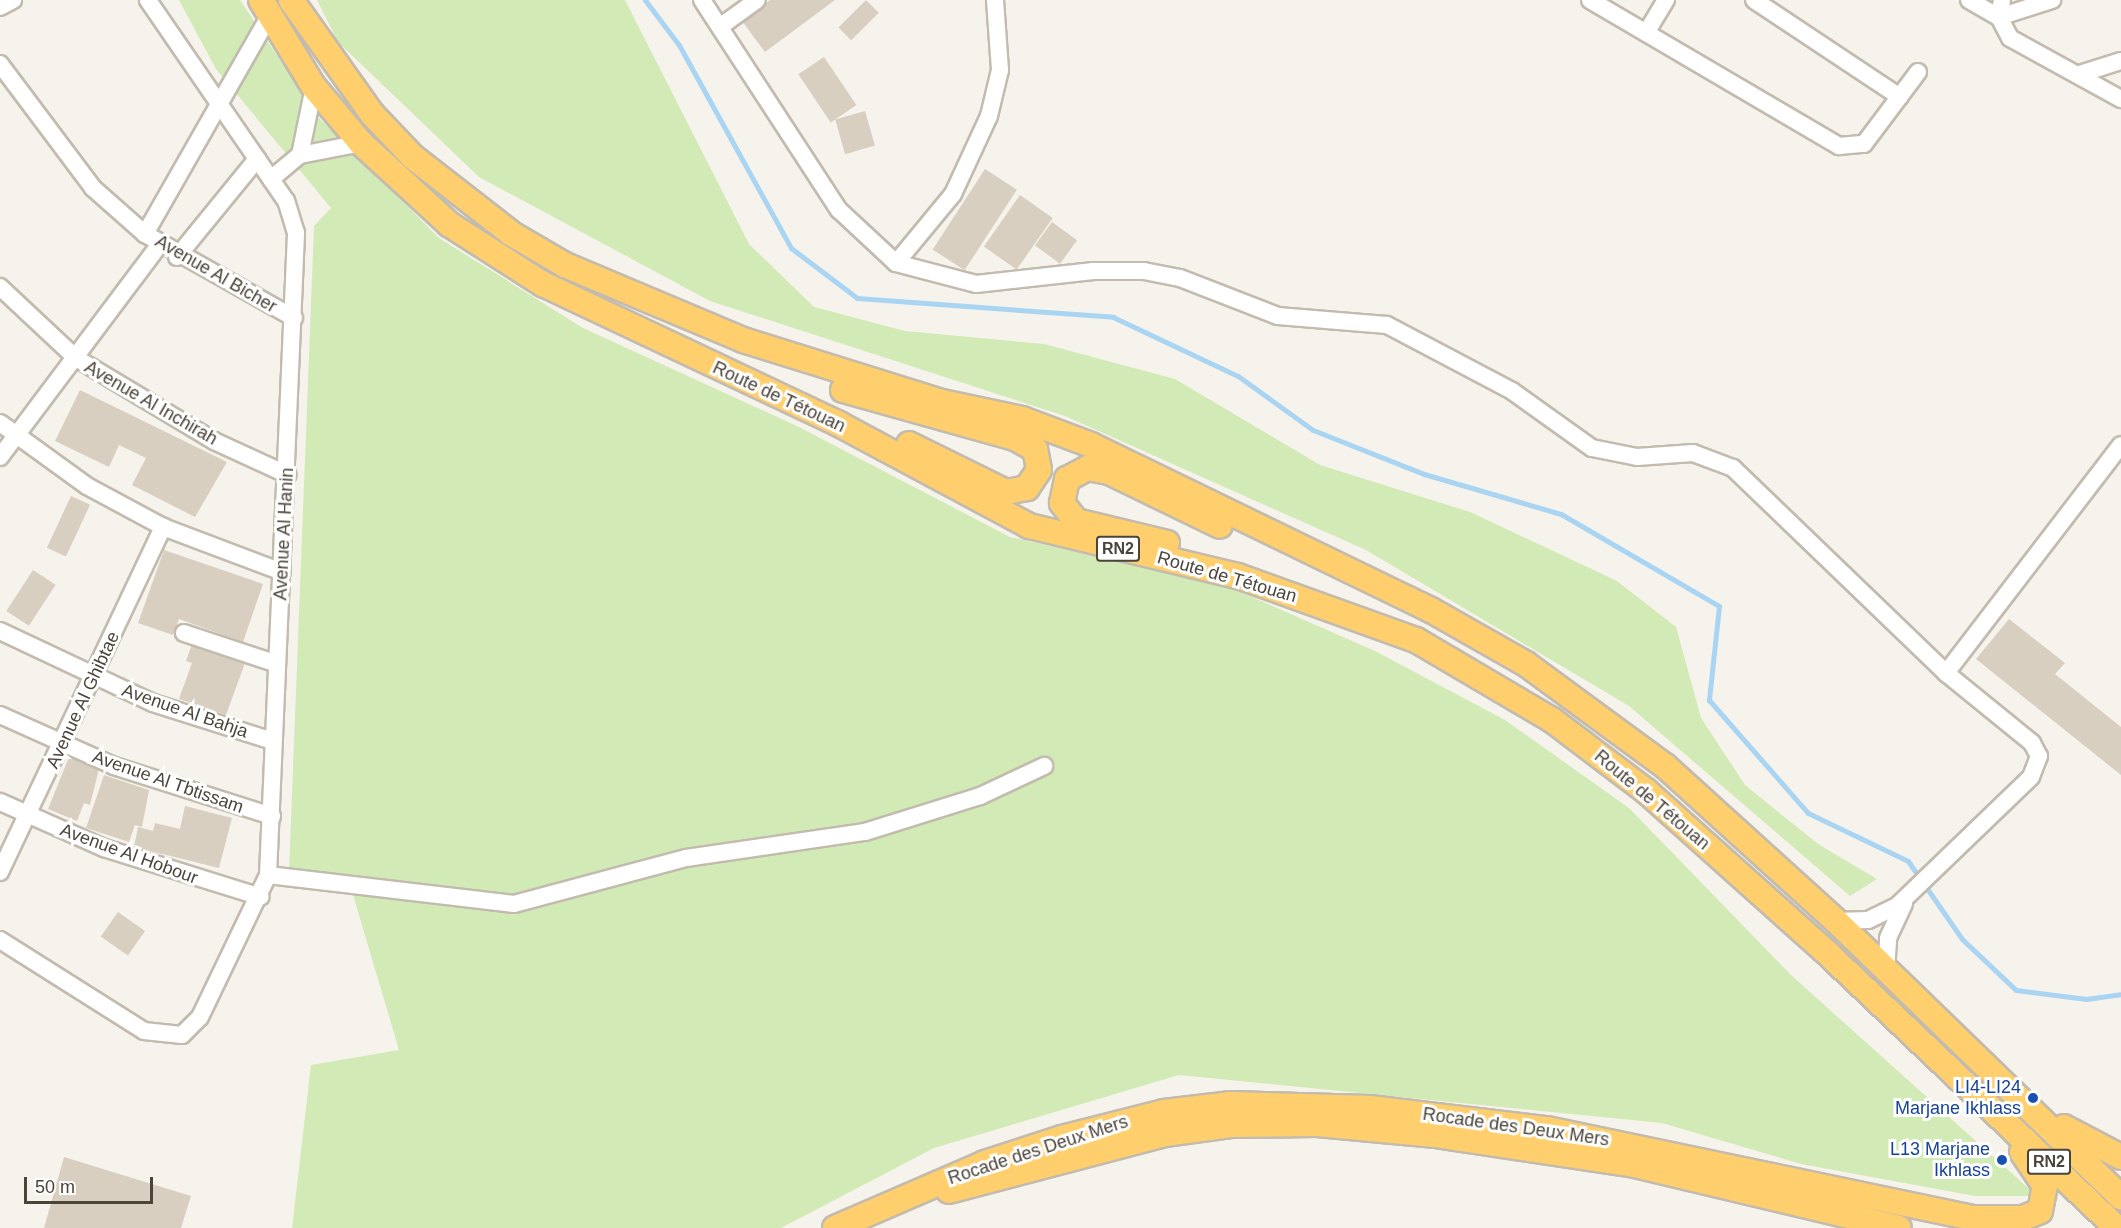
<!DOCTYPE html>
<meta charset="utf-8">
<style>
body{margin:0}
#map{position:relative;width:2121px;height:1228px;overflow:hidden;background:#f6f3ec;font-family:Arial,sans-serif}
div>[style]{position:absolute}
.green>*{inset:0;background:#d2eab5}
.stream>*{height:5px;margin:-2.5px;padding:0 2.5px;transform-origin:2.5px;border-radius:2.5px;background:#a9d4f2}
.building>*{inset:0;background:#d8cfc1;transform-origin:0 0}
.roads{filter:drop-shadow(2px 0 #c2bbae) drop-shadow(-2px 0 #c2bbae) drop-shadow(0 2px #c2bbae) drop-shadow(0 -2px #c2bbae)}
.minor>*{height:16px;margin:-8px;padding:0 8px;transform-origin:8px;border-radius:8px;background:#fff}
.highway>*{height:24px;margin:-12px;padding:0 12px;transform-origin:12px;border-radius:12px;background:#ffcf6e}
.dots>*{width:16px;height:16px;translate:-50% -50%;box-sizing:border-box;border:3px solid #fff;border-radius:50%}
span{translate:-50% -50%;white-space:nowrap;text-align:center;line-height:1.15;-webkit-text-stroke:6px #fff;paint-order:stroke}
.shield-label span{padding:2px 4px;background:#fff;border:2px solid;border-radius:4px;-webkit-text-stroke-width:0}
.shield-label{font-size:16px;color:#4b4439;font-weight:700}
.street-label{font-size:18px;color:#4b4439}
.transit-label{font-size:18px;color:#164399}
.right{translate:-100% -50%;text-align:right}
.scale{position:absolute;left:24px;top:1177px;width:129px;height:27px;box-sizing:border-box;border:3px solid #4b4439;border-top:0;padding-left:8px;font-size:18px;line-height:21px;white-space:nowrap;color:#4b4439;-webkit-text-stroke:4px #fff;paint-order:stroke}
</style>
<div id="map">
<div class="green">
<div style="clip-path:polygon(179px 0,240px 0,318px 117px,439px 238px,583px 328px,797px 426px,1010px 537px,1229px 587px,1375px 651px,1505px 720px,1629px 808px,1791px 975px,2037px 1196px,1975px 1196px,1801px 1164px,1662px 1123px,1179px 1075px,934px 1148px,781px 1228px,292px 1228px,311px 1065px,399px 1050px,351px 888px,289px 872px,314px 226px,331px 208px,216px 69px)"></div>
<div style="clip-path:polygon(317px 0,625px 0,749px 244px,814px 307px,905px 331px,1044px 344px,1175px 379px,1320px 465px,1470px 512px,1617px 581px,1676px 627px,1701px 718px,1745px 785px,1818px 844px,1877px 879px,1850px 896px,1629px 706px,1366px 550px,1065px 416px,710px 301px,479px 177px,338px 42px)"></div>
</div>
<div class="stream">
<div style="left:645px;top:0;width:56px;rotate:52.9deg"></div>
<div style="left:679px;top:45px;width:232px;rotate:61.1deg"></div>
<div style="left:791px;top:248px;width:83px;rotate:37.1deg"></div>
<div style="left:857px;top:298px;width:257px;rotate:4.2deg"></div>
<div style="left:1113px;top:317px;width:138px;rotate:25.3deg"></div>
<div style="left:1238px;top:376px;width:92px;rotate:35.8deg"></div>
<div style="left:1313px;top:430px;width:119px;rotate:21.6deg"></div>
<div style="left:1424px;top:474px;width:143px;rotate:16.3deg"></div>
<div style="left:1561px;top:514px;width:183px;rotate:30.2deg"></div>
<div style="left:1719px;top:606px;width:95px;rotate:96.1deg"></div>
<div style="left:1709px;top:700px;width:150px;rotate:48.8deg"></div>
<div style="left:1808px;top:813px;width:111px;rotate:25.6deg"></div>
<div style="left:1908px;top:861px;width:95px;rotate:55.3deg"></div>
<div style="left:1962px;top:939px;width:74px;rotate:43.4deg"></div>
<div style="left:2016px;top:990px;width:71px;rotate:7.3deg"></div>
<div style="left:2086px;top:999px;width:35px;rotate:-8deg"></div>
</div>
<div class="building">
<div style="clip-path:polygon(770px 0,835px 0,765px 52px,742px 21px)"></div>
<div style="left:866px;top:0;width:18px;height:39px;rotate:45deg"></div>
<div style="left:824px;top:57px;width:58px;height:31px;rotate:56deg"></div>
<div style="left:865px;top:111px;width:36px;height:31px;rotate:74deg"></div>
<div style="left:985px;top:169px;width:38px;height:96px;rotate:33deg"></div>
<div style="left:1020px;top:195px;width:40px;height:63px;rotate:35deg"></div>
<div style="left:1052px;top:222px;width:31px;height:29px;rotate:36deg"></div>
<div style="clip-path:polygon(80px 390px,227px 462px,195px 517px,132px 485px,146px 458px,119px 445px,109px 467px,55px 441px)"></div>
<div style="left:71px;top:496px;width:21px;height:57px;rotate:25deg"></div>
<div style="clip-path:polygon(164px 550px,263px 584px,243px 642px,179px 619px,173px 635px,138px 623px)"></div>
<div style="left:33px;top:570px;width:27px;height:49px;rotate:33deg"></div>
<div style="clip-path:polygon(2009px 619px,2065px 663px,2055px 674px,2121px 727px,2121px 775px,1976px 659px)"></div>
<div style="clip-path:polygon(192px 644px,245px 663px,226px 715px,179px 699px,192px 663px,186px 661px)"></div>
<div style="clip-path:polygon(69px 757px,99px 769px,90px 805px,84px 803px,77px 821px,48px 809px)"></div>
<div style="clip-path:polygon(104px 775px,149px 790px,142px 827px,135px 825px,129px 842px,86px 828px)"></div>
<div style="clip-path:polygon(185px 806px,232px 818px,219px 868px,134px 847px,138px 827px,153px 831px,155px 823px,180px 829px)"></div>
<div style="left:118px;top:912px;width:33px;height:30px;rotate:35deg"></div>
<div style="clip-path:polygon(64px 1157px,191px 1196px,181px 1228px,44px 1228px)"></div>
</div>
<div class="roads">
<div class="minor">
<div style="left:702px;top:0;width:251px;rotate:56.9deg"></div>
<div style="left:839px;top:210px;width:78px;rotate:42.9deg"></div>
<div style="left:896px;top:263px;width:83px;rotate:14.7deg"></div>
<div style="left:976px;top:284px;width:118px;rotate:-6.3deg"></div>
<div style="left:1093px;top:271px;width:51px"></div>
<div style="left:1144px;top:271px;width:37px;rotate:11deg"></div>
<div style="left:1180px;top:278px;width:105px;rotate:21.2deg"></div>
<div style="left:1278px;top:316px;width:109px;rotate:4.7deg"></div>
<div style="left:1387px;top:325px;width:141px;rotate:27.8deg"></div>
<div style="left:1512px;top:391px;width:98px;rotate:35.5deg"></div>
<div style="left:1592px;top:448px;width:46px;rotate:11.3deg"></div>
<div style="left:1637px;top:457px;width:56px;rotate:-4.1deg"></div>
<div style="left:1693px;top:453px;width:43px;rotate:20.6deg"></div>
<div style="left:1733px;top:468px;width:296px;rotate:43.9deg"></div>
<div style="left:1946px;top:673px;width:111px;rotate:39.1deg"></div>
<div style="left:2032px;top:743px;width:15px;rotate:62deg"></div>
<div style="left:2039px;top:756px;width:22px;rotate:111deg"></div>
<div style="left:2031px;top:777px;width:186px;rotate:136.1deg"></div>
<div style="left:1897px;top:906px;width:32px;rotate:154deg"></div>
<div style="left:1868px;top:920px;width:32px;rotate:178deg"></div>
<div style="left:1590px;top:0;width:289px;rotate:30.4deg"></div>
<div style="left:1839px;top:146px;width:25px;rotate:-5deg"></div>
<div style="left:1864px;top:144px;width:90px;rotate:-53.1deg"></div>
<div style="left:1754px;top:0;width:175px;rotate:33.6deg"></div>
<div style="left:1969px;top:0;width:34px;rotate:30deg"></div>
<div style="left:1999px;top:17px;width:56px;rotate:-17.8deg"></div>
<div style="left:2002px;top:0;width:17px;rotate:100deg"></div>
<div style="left:1999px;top:17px;width:24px;rotate:62deg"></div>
<div style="left:2010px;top:38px;width:127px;rotate:28.8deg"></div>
<div style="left:0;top:7px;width:15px;rotate:-28deg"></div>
<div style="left:721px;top:26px;width:44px;rotate:-35.8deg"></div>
<div style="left:1646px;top:33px;width:39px;rotate:-59deg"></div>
<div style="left:0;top:64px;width:155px;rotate:53.1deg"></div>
<div style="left:93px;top:188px;width:69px;rotate:41.5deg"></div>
<div style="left:145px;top:234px;width:171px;rotate:29.4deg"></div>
<div style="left:2080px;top:74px;width:43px;rotate:-17.6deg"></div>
<div style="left:300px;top:155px;width:69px;rotate:-78.4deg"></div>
<div style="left:271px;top:179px;width:38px;rotate:-40deg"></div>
<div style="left:300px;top:155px;width:62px;rotate:-11.1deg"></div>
<div style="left:145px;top:234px;width:250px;rotate:-60.3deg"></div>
<div style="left:177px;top:257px;width:127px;rotate:-50.8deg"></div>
<div style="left:896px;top:263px;width:89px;rotate:-50.4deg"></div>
<div style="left:953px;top:194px;width:86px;rotate:-65.2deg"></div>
<div style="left:989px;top:116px;width:47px;rotate:-76.6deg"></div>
<div style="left:1000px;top:70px;width:70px;rotate:-94.1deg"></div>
<div style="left:0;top:287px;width:104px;rotate:43.1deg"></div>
<div style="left:76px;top:358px;width:161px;rotate:31deg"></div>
<div style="left:214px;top:441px;width:81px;rotate:24.7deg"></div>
<div style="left:0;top:423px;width:107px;rotate:35.9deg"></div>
<div style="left:87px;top:486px;width:86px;rotate:28.3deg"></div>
<div style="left:163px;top:527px;width:127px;rotate:20.7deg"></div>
<div style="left:0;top:457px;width:265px;rotate:-53.1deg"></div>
<div style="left:0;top:631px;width:169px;rotate:25.2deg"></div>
<div style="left:153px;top:703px;width:126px;rotate:17.6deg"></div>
<div style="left:184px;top:633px;width:98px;rotate:18.4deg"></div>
<div style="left:1946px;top:673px;width:287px;rotate:-52.5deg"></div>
<div style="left:0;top:715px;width:125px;rotate:24.1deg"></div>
<div style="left:114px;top:766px;width:166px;rotate:17.6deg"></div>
<div style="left:0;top:802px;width:114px;rotate:23.9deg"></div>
<div style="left:104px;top:848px;width:164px;rotate:17.3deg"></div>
<div style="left:0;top:872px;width:382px;rotate:-64.7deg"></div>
<div style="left:268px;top:875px;width:248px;rotate:6.7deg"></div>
<div style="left:514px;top:904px;width:178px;rotate:-15deg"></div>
<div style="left:686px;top:858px;width:181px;rotate:-8.3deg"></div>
<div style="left:865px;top:832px;width:121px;rotate:-17.4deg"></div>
<div style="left:980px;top:796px;width:71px;rotate:-25.1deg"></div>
<div style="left:0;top:940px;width:170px;rotate:32.3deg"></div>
<div style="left:144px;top:1031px;width:38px;rotate:6deg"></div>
<div style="left:182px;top:1035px;width:25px;rotate:-45deg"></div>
<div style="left:200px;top:1017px;width:157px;rotate:-64.4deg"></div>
<div style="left:268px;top:875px;width:643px;rotate:-87.5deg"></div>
<div style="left:296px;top:233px;width:34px;rotate:-107deg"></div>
<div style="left:286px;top:201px;width:244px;rotate:-124.5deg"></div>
<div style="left:1886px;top:970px;width:32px;rotate:-86deg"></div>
<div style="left:1888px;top:938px;width:38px;rotate:-65deg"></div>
</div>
<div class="highway">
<div style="left:261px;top:0;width:102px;rotate:58.7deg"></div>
<div style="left:314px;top:87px;width:73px;rotate:50deg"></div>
<div style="left:361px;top:143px;width:120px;rotate:42.6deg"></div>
<div style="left:449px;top:224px;width:112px;rotate:32.6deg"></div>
<div style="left:543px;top:284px;width:327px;rotate:25.3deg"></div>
<div style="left:839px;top:424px;width:216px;rotate:28.2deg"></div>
<div style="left:1029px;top:526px;width:215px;rotate:13.5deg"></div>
<div style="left:1238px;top:576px;width:189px;rotate:19.8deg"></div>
<div style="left:1416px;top:640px;width:158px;rotate:30.5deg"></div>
<div style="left:1552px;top:720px;width:118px;rotate:37.1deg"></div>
<div style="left:1646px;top:791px;width:240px;rotate:41.8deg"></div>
<div style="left:1825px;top:951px;width:402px;rotate:43.5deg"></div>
<div style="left:291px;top:0;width:140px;rotate:54.6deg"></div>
<div style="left:372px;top:114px;width:59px;rotate:46.4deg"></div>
<div style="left:413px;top:157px;width:125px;rotate:37.9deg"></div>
<div style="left:512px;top:234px;width:61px;rotate:30.3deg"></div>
<div style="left:565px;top:265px;width:193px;rotate:22.8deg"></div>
<div style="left:743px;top:340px;width:208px;rotate:17.3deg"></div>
<div style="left:942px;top:402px;width:82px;rotate:12deg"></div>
<div style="left:1022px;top:419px;width:74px;rotate:20.6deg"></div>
<div style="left:1091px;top:445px;width:378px;rotate:25.9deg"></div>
<div style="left:1431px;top:610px;width:109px;rotate:29.6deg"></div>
<div style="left:1526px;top:664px;width:172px;rotate:36.3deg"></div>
<div style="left:1665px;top:766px;width:231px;rotate:42.2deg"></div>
<div style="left:1836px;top:921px;width:397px;rotate:44.1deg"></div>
<div style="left:843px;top:390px;width:179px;rotate:15.6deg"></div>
<div style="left:1015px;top:438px;width:23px;rotate:29deg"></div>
<div style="left:1035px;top:449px;width:21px;rotate:79deg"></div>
<div style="left:1039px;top:470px;width:22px;rotate:124deg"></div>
<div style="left:1027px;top:488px;width:21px;rotate:169deg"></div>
<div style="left:1006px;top:492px;width:108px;rotate:-153.7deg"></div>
<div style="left:1167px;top:543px;width:94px;rotate:-166.4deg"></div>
<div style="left:1076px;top:521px;width:23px;rotate:-128deg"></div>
<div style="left:1062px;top:503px;width:25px;rotate:-78deg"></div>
<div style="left:1067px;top:479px;width:24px;rotate:-28deg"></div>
<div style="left:1088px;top:468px;width:21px;rotate:11deg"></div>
<div style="left:1109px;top:472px;width:123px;rotate:25.9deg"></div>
<div style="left:2064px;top:1127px;width:64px;rotate:27.8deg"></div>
<div style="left:949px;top:1191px;width:223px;rotate:-14.8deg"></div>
<div style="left:1165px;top:1134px;width:68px;rotate:-7.7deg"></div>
<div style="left:1232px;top:1125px;width:85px;rotate:-0.7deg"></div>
<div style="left:1317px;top:1124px;width:119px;rotate:5.3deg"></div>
<div style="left:1435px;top:1135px;width:202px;rotate:8.5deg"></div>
<div style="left:1635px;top:1165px;width:271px;rotate:13.4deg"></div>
<div style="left:835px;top:1228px;width:163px;rotate:-23.4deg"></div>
<div style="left:985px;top:1163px;width:81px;rotate:-18deg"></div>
<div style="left:1062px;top:1138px;width:105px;rotate:-14.3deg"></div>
<div style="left:1164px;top:1112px;width:66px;rotate:-6.9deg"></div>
<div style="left:1230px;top:1104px;width:140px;rotate:1.6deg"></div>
<div style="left:1370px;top:1108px;width:178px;rotate:6.8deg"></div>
<div style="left:1547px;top:1129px;width:435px;rotate:11.8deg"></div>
<div style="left:1973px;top:1218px;width:50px"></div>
<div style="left:2023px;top:1218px;width:18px;rotate:-22deg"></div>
<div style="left:2040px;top:1211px;width:25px;rotate:-79deg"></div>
<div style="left:2045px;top:1186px;width:41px;rotate:-124.1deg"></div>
</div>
</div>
<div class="dots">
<div style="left:2033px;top:1098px;background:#1a4fb4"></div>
<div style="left:2002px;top:1160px;background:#1a4fb4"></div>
</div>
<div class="shield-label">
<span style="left:1118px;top:549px">RN2</span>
<span style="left:2049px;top:1162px">RN2</span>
</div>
<div class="street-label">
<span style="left:216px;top:274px;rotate:30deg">Avenue Al Bicher</span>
<span style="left:779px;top:397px;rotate:25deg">Route de Tétouan</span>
<span style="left:151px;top:403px;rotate:30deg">Avenue Al Inchirah</span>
<span style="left:284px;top:534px;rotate:-87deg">Avenue Al Hanin</span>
<span style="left:1227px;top:577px;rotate:16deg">Route de Tétouan</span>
<span style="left:83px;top:700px;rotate:-65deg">Avenue Al Ghibtae</span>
<span style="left:185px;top:711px;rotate:19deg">Avenue Al Bahja</span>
<span style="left:168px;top:782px;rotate:19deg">Avenue Al Tbtissam</span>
<span style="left:1652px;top:800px;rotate:40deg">Route de Tétouan</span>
<span style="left:129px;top:854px;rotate:20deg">Avenue Al Hobour</span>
<span style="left:1516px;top:1127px;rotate:8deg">Rocade des Deux Mers</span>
<span style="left:1038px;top:1150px;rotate:-18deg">Rocade des Deux Mers</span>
</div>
<div class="transit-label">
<span class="right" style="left:2021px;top:1098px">LI4-LI24<br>Marjane Ikhlass</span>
<span class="right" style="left:1990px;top:1160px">L13 Marjane<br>Ikhlass</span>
</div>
<div class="scale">50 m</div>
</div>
